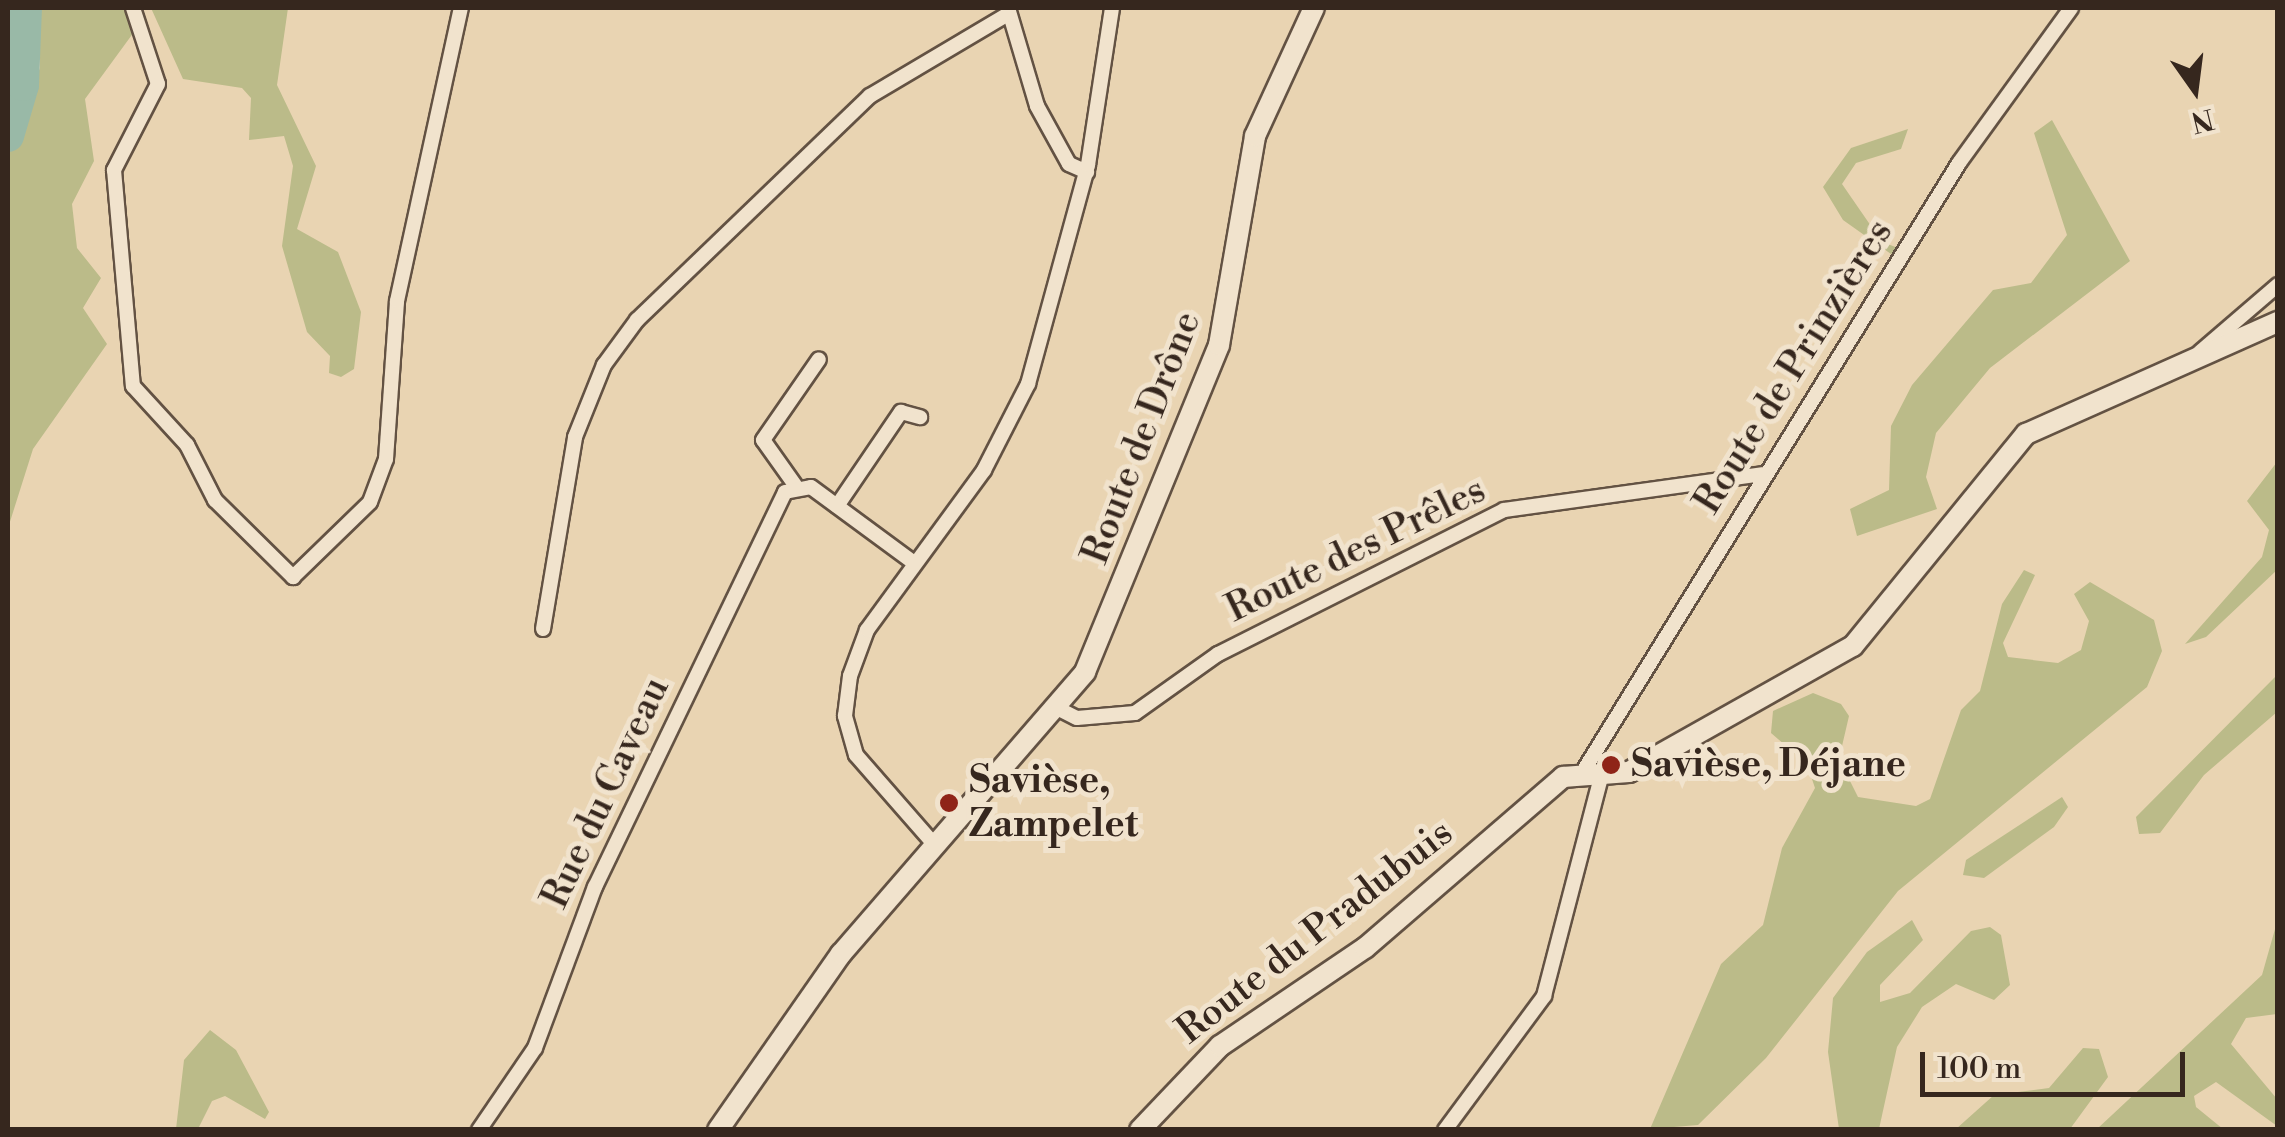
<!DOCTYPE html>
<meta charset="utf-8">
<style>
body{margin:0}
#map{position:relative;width:2285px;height:1137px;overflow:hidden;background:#e9d4b2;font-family:"Libre Bodoni",serif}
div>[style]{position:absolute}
.green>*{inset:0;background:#bbbb89}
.river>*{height:32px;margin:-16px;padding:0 16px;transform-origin:16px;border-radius:16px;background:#99b9a7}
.roads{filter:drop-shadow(2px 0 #635243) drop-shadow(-2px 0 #635243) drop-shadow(0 2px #635243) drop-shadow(0 -2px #635243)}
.street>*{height:14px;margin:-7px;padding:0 7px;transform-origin:7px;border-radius:7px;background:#f1e3cd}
.secondary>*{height:20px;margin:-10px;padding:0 10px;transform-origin:10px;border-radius:10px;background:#f1e3cd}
.dots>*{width:28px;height:28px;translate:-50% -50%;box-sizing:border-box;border:5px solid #f1e3cd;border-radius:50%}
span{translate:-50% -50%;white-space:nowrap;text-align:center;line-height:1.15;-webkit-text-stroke:10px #f1e3cd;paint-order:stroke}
.street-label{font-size:38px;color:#36271e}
.poi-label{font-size:38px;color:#36271e;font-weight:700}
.left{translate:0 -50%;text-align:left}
.frame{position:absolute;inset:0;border:10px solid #36271e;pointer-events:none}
.north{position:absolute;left:2145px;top:40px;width:100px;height:100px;-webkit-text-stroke:8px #f1e3cd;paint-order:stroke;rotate:166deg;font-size:28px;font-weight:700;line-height:40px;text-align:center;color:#36271e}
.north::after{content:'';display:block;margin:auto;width:35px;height:45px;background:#36271e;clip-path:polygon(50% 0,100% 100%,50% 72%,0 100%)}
.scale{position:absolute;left:1920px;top:1052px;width:265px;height:45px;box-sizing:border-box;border:5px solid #36271e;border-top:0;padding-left:12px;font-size:30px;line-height:35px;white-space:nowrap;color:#36271e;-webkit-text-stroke:8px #f1e3cd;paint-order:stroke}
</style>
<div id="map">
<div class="green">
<div style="clip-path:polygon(8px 8px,17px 8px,22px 36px,20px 78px,36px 79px,40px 68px,40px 8px,127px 8px,134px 32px,85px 99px,94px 161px,72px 204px,77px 248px,101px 278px,83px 308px,107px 344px,33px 449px,8px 528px)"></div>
<div style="clip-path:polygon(151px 8px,288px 8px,277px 85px,316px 166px,297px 229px,338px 252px,361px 312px,354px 369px,341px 377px,329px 373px,330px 356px,307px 332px,282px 246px,293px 166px,284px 136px,249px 140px,251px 98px,242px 88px,183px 79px)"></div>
<div style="clip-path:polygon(2052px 120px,2130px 261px,1990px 368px,1936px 433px,1926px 477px,1937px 509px,1857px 536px,1850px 509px,1889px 490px,1891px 426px,1912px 385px,1993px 290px,2031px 283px,2067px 235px,2034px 133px)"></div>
<div style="clip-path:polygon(1908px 129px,1901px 149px,1856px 163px,1842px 184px,1882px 242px,1901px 249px,1891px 254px,1843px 220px,1823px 187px,1851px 148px)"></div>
<div style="clip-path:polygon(2277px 462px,2277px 570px,2206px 637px,2185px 644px,2262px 557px,2269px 530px,2247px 501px)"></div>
<div style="clip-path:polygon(2024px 570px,2035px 575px,2003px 643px,2008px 657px,2058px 663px,2081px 650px,2089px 621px,2074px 594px,2090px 582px,2154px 620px,2162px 651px,2147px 687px,1898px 891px,1766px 1058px,1698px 1125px,1650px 1129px,1721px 964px,1763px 925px,1782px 848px,1815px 788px,1807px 764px,1771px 733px,1773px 711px,1813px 693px,1841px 704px,1849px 716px,1839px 759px,1858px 797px,1916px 806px,1930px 799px,1961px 710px,1980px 691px,2002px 604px)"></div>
<div style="clip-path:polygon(2277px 675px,2277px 712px,2204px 775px,2160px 833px,2139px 834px,2136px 817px)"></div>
<div style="clip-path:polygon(2062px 797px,2068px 807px,2054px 827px,1984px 878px,1963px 875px,1966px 860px)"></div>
<div style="clip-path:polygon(1912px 920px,1923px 940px,1880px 985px,1880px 1002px,1910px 993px,1971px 931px,1990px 927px,2001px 935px,2010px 985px,1994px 1000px,1956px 984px,1922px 1007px,1897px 1047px,1879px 1129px,1839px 1129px,1828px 1052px,1833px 998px,1867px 952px)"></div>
<div style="clip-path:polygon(2277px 922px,2277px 1014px,2246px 1018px,2231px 1044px,2277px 1099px,2277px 1126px,2216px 1082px,2194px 1096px,2196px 1107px,2223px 1129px,2097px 1129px,2262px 975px)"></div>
<div style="clip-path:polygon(210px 1030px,236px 1050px,269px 1112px,265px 1119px,225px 1096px,212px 1101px,198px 1129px,176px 1129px,184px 1060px)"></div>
<div style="clip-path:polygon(2083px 1048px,2099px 1049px,2108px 1077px,2070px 1129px,1956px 1129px,1994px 1095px,2049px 1088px)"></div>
</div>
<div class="river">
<div style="left:8px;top:136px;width:53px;rotate:-73.6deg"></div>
<div style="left:23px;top:85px;width:77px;rotate:-87.8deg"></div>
</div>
<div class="roads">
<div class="street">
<div style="left:133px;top:8px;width:80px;rotate:71.8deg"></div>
<div style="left:158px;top:84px;width:97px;rotate:117.1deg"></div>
<div style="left:114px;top:170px;width:217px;rotate:85deg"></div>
<div style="left:133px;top:386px;width:80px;rotate:47.5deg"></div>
<div style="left:187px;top:445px;width:62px;rotate:63deg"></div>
<div style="left:215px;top:500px;width:110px;rotate:44.6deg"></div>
<div style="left:293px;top:577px;width:107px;rotate:-44.2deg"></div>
<div style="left:370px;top:502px;width:46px;rotate:-69.6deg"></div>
<div style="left:386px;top:459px;width:158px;rotate:-86deg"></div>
<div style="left:397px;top:301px;width:300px;rotate:-77.7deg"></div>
<div style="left:1008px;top:8px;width:102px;rotate:73.5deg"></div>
<div style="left:1037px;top:106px;width:66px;rotate:61.1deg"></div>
<div style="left:1069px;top:164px;width:20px;rotate:24deg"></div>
<div style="left:2200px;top:352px;width:103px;rotate:-40.7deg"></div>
<div style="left:795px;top:485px;width:55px;rotate:-125.4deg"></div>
<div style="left:763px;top:440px;width:98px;rotate:-55.3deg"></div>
<div style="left:837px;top:506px;width:114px;rotate:-55.8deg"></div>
<div style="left:901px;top:412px;width:20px;rotate:15deg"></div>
<div style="left:543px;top:629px;width:195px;rotate:-80.5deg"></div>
<div style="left:575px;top:437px;width:78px;rotate:-68.1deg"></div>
<div style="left:604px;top:365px;width:56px;rotate:-53.7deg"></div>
<div style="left:637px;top:320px;width:323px;rotate:-43.9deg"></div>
<div style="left:870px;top:96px;width:161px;rotate:-30.7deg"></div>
<div style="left:1057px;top:708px;width:22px;rotate:27deg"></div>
<div style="left:1077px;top:718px;width:58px;rotate:-4.9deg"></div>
<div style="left:1135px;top:713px;width:102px;rotate:-35.4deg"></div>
<div style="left:1218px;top:654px;width:320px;rotate:-26.7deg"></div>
<div style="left:1504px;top:510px;width:261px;rotate:-7.9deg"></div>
<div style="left:1584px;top:770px;width:713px;rotate:-58.29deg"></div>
<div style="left:1959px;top:163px;width:191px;rotate:-54.1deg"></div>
<div style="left:933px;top:843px;width:117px;rotate:-131.2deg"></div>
<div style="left:856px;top:755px;width:41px;rotate:-105.8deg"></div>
<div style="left:845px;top:716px;width:40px;rotate:-82.9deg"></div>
<div style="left:850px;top:676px;width:49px;rotate:-69.7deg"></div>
<div style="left:867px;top:630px;width:198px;rotate:-53.8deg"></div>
<div style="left:984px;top:470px;width:97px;rotate:-62.9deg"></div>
<div style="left:1028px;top:384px;width:227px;rotate:-74.7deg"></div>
<div style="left:1088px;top:165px;width:159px;rotate:-81.3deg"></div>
<div style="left:479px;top:1130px;width:99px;rotate:-55.7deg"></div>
<div style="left:535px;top:1048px;width:172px;rotate:-69.6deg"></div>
<div style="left:595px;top:887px;width:438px;rotate:-64.3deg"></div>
<div style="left:785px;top:492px;width:26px;rotate:-11deg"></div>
<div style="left:811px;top:487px;width:128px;rotate:36.4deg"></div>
<div style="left:1445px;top:1130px;width:167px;rotate:-53.5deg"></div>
<div style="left:1544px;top:996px;width:229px;rotate:-75.4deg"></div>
</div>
<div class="secondary">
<div style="left:718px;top:1130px;width:215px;rotate:-55.1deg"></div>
<div style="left:841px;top:954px;width:373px;rotate:-49.1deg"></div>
<div style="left:1085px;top:672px;width:353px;rotate:-67.7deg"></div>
<div style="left:1219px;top:345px;width:212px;rotate:-80.2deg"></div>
<div style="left:1255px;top:136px;width:141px;rotate:-65.3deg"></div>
<div style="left:1140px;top:1130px;width:116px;rotate:-46.4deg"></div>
<div style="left:1220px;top:1046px;width:175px;rotate:-34.1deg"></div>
<div style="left:1365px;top:948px;width:262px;rotate:-40.8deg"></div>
<div style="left:1563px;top:777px;width:66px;rotate:-4.3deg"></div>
<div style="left:1629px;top:772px;width:257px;rotate:-29.4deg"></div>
<div style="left:1853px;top:646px;width:274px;rotate:-50.8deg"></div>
<div style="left:2026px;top:434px;width:276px;rotate:-24deg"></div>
</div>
</div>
<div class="dots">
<div style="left:1611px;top:765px;background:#8f2418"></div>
<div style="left:949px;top:803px;background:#8f2418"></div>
</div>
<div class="street-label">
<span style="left:1794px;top:367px;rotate:-58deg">Route de Prinzières</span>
<span style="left:1142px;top:438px;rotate:-69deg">Route de Drône</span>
<span style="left:1356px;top:550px;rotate:-26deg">Route des Prêles</span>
<span style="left:606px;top:793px;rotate:-65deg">Rue du Caveau</span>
<span style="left:1315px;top:932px;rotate:-38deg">Route du Pradubuis</span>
</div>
<div class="poi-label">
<span class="left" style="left:1631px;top:765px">Savièse, Déjane</span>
<span class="left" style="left:969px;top:803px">Savièse,<br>Zampelet</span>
</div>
<div class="frame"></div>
<div class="north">N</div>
<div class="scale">100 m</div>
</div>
